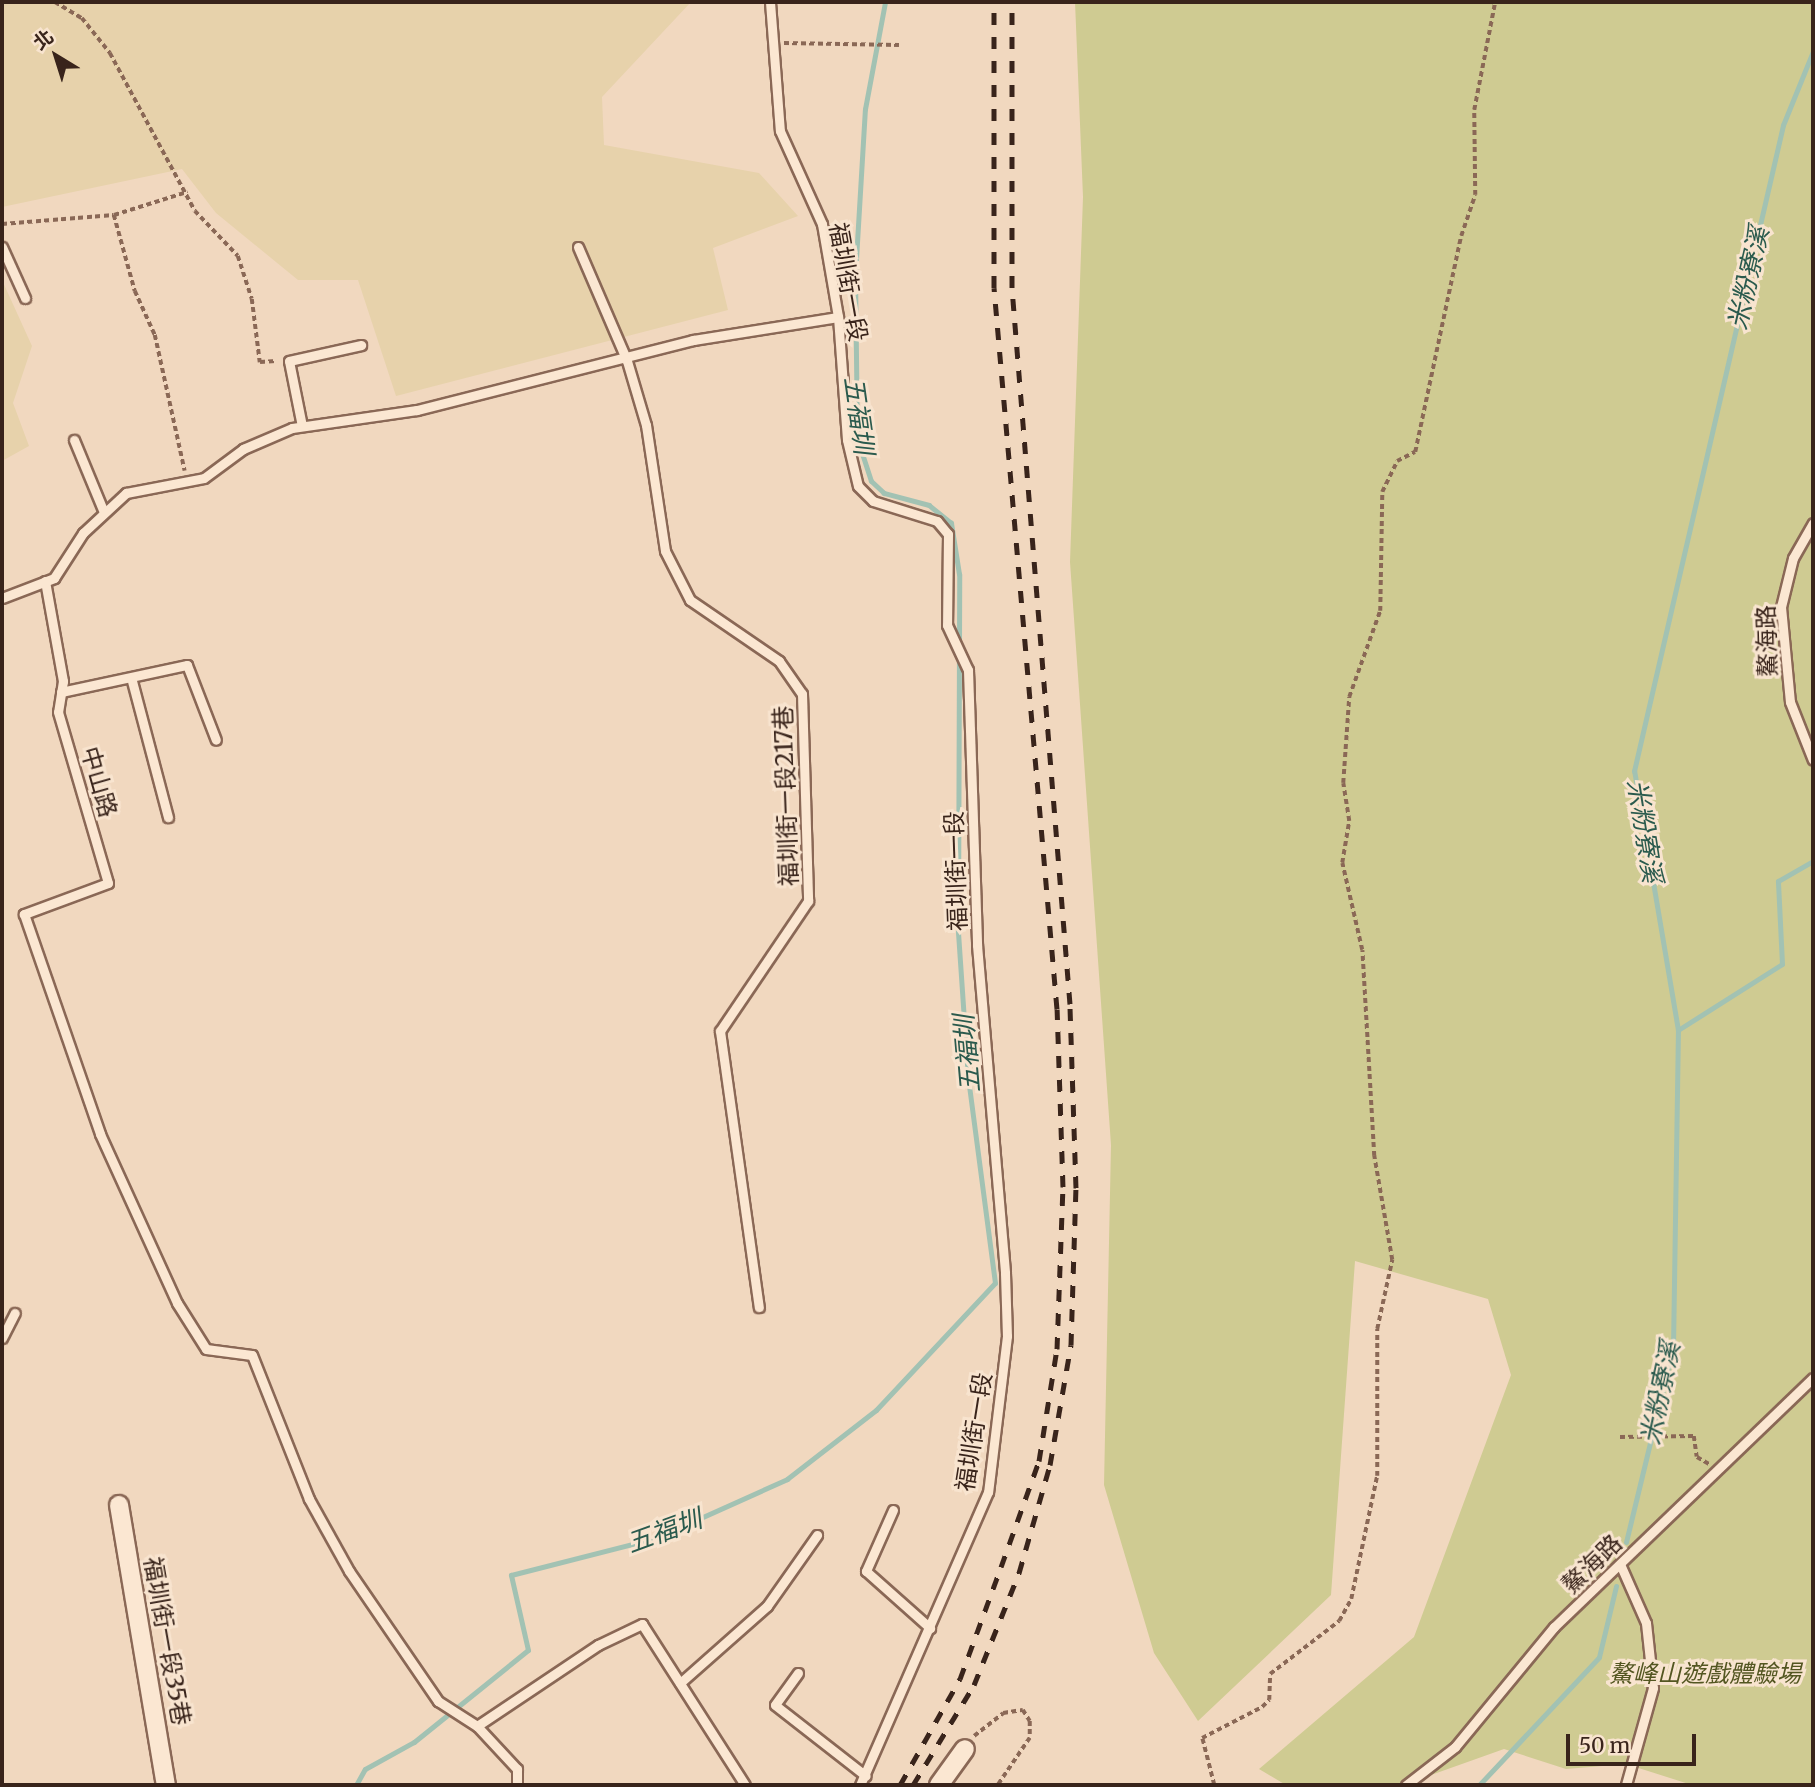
<!DOCTYPE html>
<meta charset="utf-8">
<style>
body{margin:0}
#map{position:relative;width:1815px;height:1787px;overflow:hidden;background:#f1d8bf;font-family:Merriweather,"Noto Sans TC",serif}
div>[style]{position:absolute}
.farmland>*{inset:0;background:#e7d2ab}
.green>*{inset:0;background:#cfcb92}
.stream>*{height:5px;margin:-2.5px;padding:0 2.5px;transform-origin:2.5px;border-radius:2.5px;background:#a2c2b3}
.path>*{height:3.5px;margin-top:-1.75px;transform-origin:0;background:repeating-linear-gradient(90deg,#8a6856 0 5px,transparent 0 8.5px)}
.roads{filter:drop-shadow(2px 0 #8a6856) drop-shadow(-2px 0 #8a6856) drop-shadow(0 2px #8a6856) drop-shadow(0 -2px #8a6856)}
.service>*{height:9px;margin:-4.5px;padding:0 4.5px;transform-origin:4.5px;border-radius:4.5px;background:#fbe7d2}
.minor>*{height:18px;margin:-9px;padding:0 9px;transform-origin:9px;border-radius:9px;background:#fbe7d2}
.rail>*{height:5px;margin-top:-2.5px;transform-origin:0;background:repeating-linear-gradient(90deg,#39241b 0 12px,transparent 0 24px)}
span{translate:-50% -50%;white-space:nowrap;text-align:center;line-height:1.15;-webkit-text-stroke:6px #f8e4cf;paint-order:stroke}
.street-label{font-size:24px;color:#39241b}
.park-label{font-size:24px;color:#535621;font-style:italic}
.water-label{font-size:26px;color:#2a5a4d;font-style:italic}
.frame{position:absolute;inset:0;border:4px solid #39241b;pointer-events:none}
.north{position:absolute;left:21px;top:21px;width:70px;height:70px;-webkit-text-stroke:5px #f8e4cf;paint-order:stroke;rotate:322deg;font-size:19px;font-weight:700;line-height:28px;text-align:center;color:#39241b}
.north::after{content:'';display:block;margin:auto;width:24px;height:32px;background:#39241b;clip-path:polygon(50% 0,100% 100%,50% 72%,0 100%)}
.scale{position:absolute;left:1566px;top:1734px;width:130px;height:32px;box-sizing:border-box;border:4px solid #39241b;border-top:0;padding-left:9px;font-size:21px;line-height:24px;white-space:nowrap;color:#39241b;-webkit-text-stroke:5px #f8e4cf;paint-order:stroke}
</style>
<div id="map">
<div class="farmland">
<div style="clip-path:polygon(2px 2px,691px 2px,602px 97px,604px 145px,759px 173px,798px 216px,713px 248px,728px 310px,396px 396px,358px 280px,298px 280px,216px 213px,182px 169px,2px 207px)"></div>
<div style="clip-path:polygon(2px 280px,32px 346px,13px 403px,29px 446px,2px 461px)"></div>
</div>
<div class="green">
<div style="clip-path:polygon(1075px 2px,1813px 2px,1813px 1785px,1692px 1785px,1626px 1764px,1566px 1769px,1504px 1749px,1403px 1785px,1286px 1785px,1259px 1769px,1414px 1637px,1511px 1375px,1488px 1299px,1355px 1261px,1331px 1595px,1198px 1721px,1154px 1653px,1104px 1485px,1111px 1145px,1070px 562px,1083px 197px)"></div>
</div>
<div class="stream">
<div style="left:1678px;top:1030px;width:123px;rotate:-32.4deg"></div>
<div style="left:1782px;top:964px;width:83px;rotate:-92.8deg"></div>
<div style="left:1778px;top:881px;width:40px;rotate:-29.7deg"></div>
<div style="left:1626px;top:1542px;width:201px;rotate:-76.4deg"></div>
<div style="left:1673px;top:1347px;width:317px;rotate:-89.1deg"></div>
<div style="left:1678px;top:1030px;width:263px;rotate:-99.6deg"></div>
<div style="left:1634px;top:771px;width:663px;rotate:-77.01deg"></div>
<div style="left:1783px;top:125px;width:80px;rotate:-67.9deg"></div>
<div style="left:356px;top:1785px;width:18px;rotate:-61deg"></div>
<div style="left:365px;top:1769px;width:56px;rotate:-28.9deg"></div>
<div style="left:414px;top:1742px;width:146px;rotate:-38.9deg"></div>
<div style="left:528px;top:1650px;width:77px;rotate:-102.8deg"></div>
<div style="left:511px;top:1575px;width:150px;rotate:-14.3deg"></div>
<div style="left:656px;top:1538px;width:144px;rotate:-24.2deg"></div>
<div style="left:787px;top:1479px;width:113px;rotate:-37.8deg"></div>
<div style="left:876px;top:1410px;width:174px;rotate:-46.9deg"></div>
<div style="left:995px;top:1283px;width:206px;rotate:-97.5deg"></div>
<div style="left:968px;top:1079px;width:148px;rotate:-93.9deg"></div>
<div style="left:958px;top:931px;width:357px;rotate:-89.8deg"></div>
<div style="left:959px;top:574px;width:52px;rotate:-98.9deg"></div>
<div style="left:951px;top:523px;width:28px;rotate:-141deg"></div>
<div style="left:929px;top:505px;width:47px;rotate:-165.1deg"></div>
<div style="left:884px;top:493px;width:18px;rotate:-137deg"></div>
<div style="left:871px;top:481px;width:45px;rotate:-108deg"></div>
<div style="left:857px;top:438px;width:162px;rotate:-90.7deg"></div>
<div style="left:855px;top:276px;width:167px;rotate:-86.6deg"></div>
<div style="left:865px;top:109px;width:109px;rotate:-79.4deg"></div>
<div style="left:1479px;top:1785px;width:175px;rotate:-46.8deg"></div>
<div style="left:1599px;top:1657px;width:73px;rotate:-76.5deg"></div>
</div>
<div class="path">
<div style="left:55px;top:2px;width:31px;rotate:31deg"></div>
<div style="left:82px;top:18px;width:45px;rotate:51.3deg"></div>
<div style="left:110px;top:53px;width:179px;rotate:61.7deg"></div>
<div style="left:195px;top:211px;width:62px;rotate:46.3deg"></div>
<div style="left:238px;top:256px;width:45px;rotate:72deg"></div>
<div style="left:252px;top:299px;width:64px;rotate:82.8deg"></div>
<div style="left:260px;top:362px;width:16px;rotate:-4deg"></div>
<div style="left:784px;top:43px;width:115px;rotate:1deg"></div>
<div style="left:114px;top:215px;width:79px;rotate:74.6deg"></div>
<div style="left:135px;top:291px;width:48px;rotate:65.6deg"></div>
<div style="left:155px;top:335px;width:139px;rotate:77.6deg"></div>
<div style="left:2px;top:224px;width:112px;rotate:-4.6deg"></div>
<div style="left:114px;top:215px;width:77px;rotate:-17.5deg"></div>
<div style="left:1620px;top:1437px;width:74px;rotate:-0.8deg"></div>
<div style="left:1694px;top:1436px;width:21px;rotate:82deg"></div>
<div style="left:1697px;top:1457px;width:14px;rotate:30deg"></div>
<div style="left:974px;top:1736px;width:37px;rotate:-38deg"></div>
<div style="left:1003px;top:1713px;width:20px;rotate:-9deg"></div>
<div style="left:1023px;top:1710px;width:13px;rotate:58deg"></div>
<div style="left:1030px;top:1721px;width:17px;rotate:90deg"></div>
<div style="left:1030px;top:1738px;width:57px;rotate:124.2deg"></div>
<div style="left:1214px;top:1785px;width:49px;rotate:-104.3deg"></div>
<div style="left:1202px;top:1738px;width:68px;rotate:-27.3deg"></div>
<div style="left:1262px;top:1707px;width:10px;rotate:-45deg"></div>
<div style="left:1269px;top:1700px;width:26px;rotate:-88deg"></div>
<div style="left:1270px;top:1674px;width:87px;rotate:-37.5deg"></div>
<div style="left:1339px;top:1621px;width:25px;rotate:-61deg"></div>
<div style="left:1351px;top:1599px;width:126px;rotate:-78.1deg"></div>
<div style="left:1377px;top:1476px;width:147px;rotate:-90deg"></div>
<div style="left:1377px;top:1329px;width:71px;rotate:-77.7deg"></div>
<div style="left:1392px;top:1260px;width:106px;rotate:-99.8deg"></div>
<div style="left:1374px;top:1156px;width:206px;rotate:-93.3deg"></div>
<div style="left:1362px;top:950px;width:89px;rotate:-102.9deg"></div>
<div style="left:1342px;top:863px;width:43px;rotate:-80.5deg"></div>
<div style="left:1349px;top:821px;width:38px;rotate:-99deg"></div>
<div style="left:1343px;top:783px;width:86px;rotate:-86deg"></div>
<div style="left:1349px;top:697px;width:91px;rotate:-70.2deg"></div>
<div style="left:1380px;top:611px;width:119px;rotate:-89deg"></div>
<div style="left:1382px;top:492px;width:34px;rotate:-64deg"></div>
<div style="left:1397px;top:461px;width:20px;rotate:-27deg"></div>
<div style="left:1415px;top:452px;width:221px;rotate:-78deg"></div>
<div style="left:1461px;top:236px;width:43px;rotate:-71.1deg"></div>
<div style="left:1475px;top:195px;width:85px;rotate:-90.7deg"></div>
<div style="left:1474px;top:110px;width:110px;rotate:-79deg"></div>
</div>
<div class="roads">
<div class="service">
<div style="left:770px;top:2px;width:129px;rotate:85.6deg"></div>
<div style="left:780px;top:131px;width:102px;rotate:65.7deg"></div>
<div style="left:822px;top:224px;width:94px;rotate:80.2deg"></div>
<div style="left:838px;top:317px;width:123px;rotate:85.8deg"></div>
<div style="left:847px;top:440px;width:47px;rotate:76.6deg"></div>
<div style="left:858px;top:486px;width:21px;rotate:45deg"></div>
<div style="left:873px;top:501px;width:67px;rotate:17.4deg"></div>
<div style="left:937px;top:521px;width:17px;rotate:50deg"></div>
<div style="left:948px;top:534px;width:91px;rotate:90.6deg"></div>
<div style="left:947px;top:625px;width:50px;rotate:65deg"></div>
<div style="left:968px;top:670px;width:275px;rotate:88.1deg"></div>
<div style="left:977px;top:945px;width:329px;rotate:85.1deg"></div>
<div style="left:1005px;top:1273px;width:63px;rotate:88.2deg"></div>
<div style="left:1007px;top:1336px;width:157px;rotate:96.9deg"></div>
<div style="left:988px;top:1492px;width:320px;rotate:113.6deg"></div>
<div style="left:2px;top:247px;width:56px;rotate:65.7deg"></div>
<div style="left:578px;top:247px;width:124px;rotate:66.7deg"></div>
<div style="left:627px;top:361px;width:67px;rotate:73.5deg"></div>
<div style="left:646px;top:425px;width:127px;rotate:81.4deg"></div>
<div style="left:665px;top:551px;width:55px;rotate:63deg"></div>
<div style="left:690px;top:600px;width:108px;rotate:34.4deg"></div>
<div style="left:779px;top:661px;width:40px;rotate:55.1deg"></div>
<div style="left:802px;top:694px;width:207px;rotate:88.3deg"></div>
<div style="left:808px;top:901px;width:157px;rotate:124.1deg"></div>
<div style="left:720px;top:1031px;width:279px;rotate:82deg"></div>
<div style="left:302px;top:426px;width:66px;rotate:-101.3deg"></div>
<div style="left:289px;top:361px;width:74px;rotate:-12.5deg"></div>
<div style="left:74px;top:440px;width:76px;rotate:67.5deg"></div>
<div style="left:1813px;top:523px;width:40px;rotate:119.7deg"></div>
<div style="left:1793px;top:558px;width:50px;rotate:103.8deg"></div>
<div style="left:1781px;top:607px;width:95px;rotate:84.6deg"></div>
<div style="left:1790px;top:702px;width:62px;rotate:68.4deg"></div>
<div style="left:45px;top:581px;width:102px;rotate:79.8deg"></div>
<div style="left:63px;top:681px;width:31px;rotate:99deg"></div>
<div style="left:58px;top:712px;width:178px;rotate:73.7deg"></div>
<div style="left:108px;top:883px;width:90px;rotate:159.7deg"></div>
<div style="left:24px;top:914px;width:233px;rotate:70.9deg"></div>
<div style="left:100px;top:1134px;width:186px;rotate:65.5deg"></div>
<div style="left:177px;top:1303px;width:54px;rotate:57.8deg"></div>
<div style="left:206px;top:1349px;width:46px;rotate:7.4deg"></div>
<div style="left:252px;top:1355px;width:155px;rotate:68.4deg"></div>
<div style="left:309px;top:1499px;width:82px;rotate:60.9deg"></div>
<div style="left:349px;top:1571px;width:158px;rotate:55.6deg"></div>
<div style="left:438px;top:1701px;width:46px;rotate:32.7deg"></div>
<div style="left:477px;top:1726px;width:59px;rotate:47.1deg"></div>
<div style="left:517px;top:1769px;width:16px;rotate:90deg"></div>
<div style="left:2px;top:598px;width:56px;rotate:-21deg"></div>
<div style="left:54px;top:578px;width:54px;rotate:-57.2deg"></div>
<div style="left:83px;top:533px;width:59px;rotate:-42.9deg"></div>
<div style="left:126px;top:493px;width:79px;rotate:-10.9deg"></div>
<div style="left:204px;top:478px;width:49px;rotate:-36.6deg"></div>
<div style="left:243px;top:449px;width:53px;rotate:-23.2deg"></div>
<div style="left:292px;top:428px;width:126px;rotate:-8.2deg"></div>
<div style="left:417px;top:410px;width:285px;rotate:-14.2deg"></div>
<div style="left:693px;top:340px;width:147px;rotate:-9deg"></div>
<div style="left:132px;top:681px;width:141px;rotate:75.2deg"></div>
<div style="left:61px;top:692px;width:129px;rotate:-12.1deg"></div>
<div style="left:187px;top:665px;width:80px;rotate:68.9deg"></div>
<div style="left:2px;top:1338px;width:28px;rotate:-63deg"></div>
<div style="left:893px;top:1510px;width:67px;rotate:113.9deg"></div>
<div style="left:866px;top:1571px;width:86px;rotate:41.7deg"></div>
<div style="left:1620px;top:1564px;width:64px;rotate:66.2deg"></div>
<div style="left:1646px;top:1623px;width:65px;rotate:83.9deg"></div>
<div style="left:1653px;top:1688px;width:101px;rotate:105.6deg"></div>
<div style="left:798px;top:1673px;width:39px;rotate:126deg"></div>
<div style="left:775px;top:1705px;width:115px;rotate:38deg"></div>
<div style="left:680px;top:1683px;width:116px;rotate:-41.5deg"></div>
<div style="left:767px;top:1606px;width:87px;rotate:-54.8deg"></div>
<div style="left:477px;top:1726px;width:146px;rotate:-33.8deg"></div>
<div style="left:598px;top:1645px;width:49px;rotate:-25.5deg"></div>
<div style="left:642px;top:1624px;width:191px;rotate:57.4deg"></div>
<div style="left:1406px;top:1785px;width:62px;rotate:-37.8deg"></div>
<div style="left:1455px;top:1747px;width:156px;rotate:-50.5deg"></div>
<div style="left:1554px;top:1627px;width:359px;rotate:-43.9deg"></div>
</div>
<div class="minor">
<div style="left:119px;top:1505px;width:284px;rotate:80.5deg"></div>
<div style="left:939px;top:1785px;width:44px;rotate:-54.2deg"></div>
</div>
</div>
<div class="rail">
<div style="left:900px;top:1785px;width:122px;rotate:-60.5deg"></div>
<div style="left:960px;top:1679px;width:119px;rotate:-69.9deg"></div>
<div style="left:1001px;top:1567px;width:113px;rotate:-70.3deg"></div>
<div style="left:1039px;top:1461px;width:113px;rotate:-80.9deg"></div>
<div style="left:1057px;top:1349px;width:162px;rotate:-87.9deg"></div>
<div style="left:1063px;top:1187px;width:178px;rotate:-91.9deg"></div>
<div style="left:1057px;top:1009px;width:724px;rotate:-94.99deg"></div>
<div style="left:994px;top:288px;width:286px;rotate:-90deg"></div>
<div style="left:913px;top:1785px;width:117px;rotate:-58.6deg"></div>
<div style="left:974px;top:1685px;width:121px;rotate:-68.1deg"></div>
<div style="left:1019px;top:1573px;width:112px;rotate:-74deg"></div>
<div style="left:1050px;top:1465px;width:122px;rotate:-80.1deg"></div>
<div style="left:1071px;top:1345px;width:157px;rotate:-88.2deg"></div>
<div style="left:1076px;top:1188px;width:184px;rotate:-91.9deg"></div>
<div style="left:1070px;top:1004px;width:718px;rotate:-94.63deg"></div>
<div style="left:1012px;top:288px;width:286px;rotate:-90deg"></div>
</div>
<div class="street-label">
<span style="left:848px;top:282px;rotate:80deg">福圳街一段</span>
<span style="left:1767px;top:641px;rotate:-92deg">鰲海路</span>
<span style="left:99px;top:782px;rotate:74deg">中山路</span>
<span style="left:786px;top:796px;rotate:-92deg">福圳街一段217巷</span>
<span style="left:956px;top:871px;rotate:-92deg">福圳街一段</span>
<span style="left:974px;top:1432px;rotate:-81deg">福圳街一段</span>
<span style="left:1592px;top:1564px;rotate:-44deg">鰲海路</span>
<span style="left:167px;top:1641px;rotate:80deg">福圳街一段35巷</span>
</div>
<div class="park-label">
<span style="left:1705px;top:1674px">鰲峰山遊戲體驗場</span>
</div>
<div class="water-label">
<span style="left:1748px;top:278px;rotate:-77deg">米粉寮溪</span>
<span style="left:859px;top:415px;rotate:82deg">五福圳</span>
<span style="left:1645px;top:831px;rotate:81deg">米粉寮溪</span>
<span style="left:967px;top:1054px;rotate:-95deg">五福圳</span>
<span style="left:1660px;top:1393px;rotate:-78deg">米粉寮溪</span>
<span style="left:664px;top:1531px;rotate:-20deg">五福圳</span>
</div>
<div class="frame"></div>
<div class="north">北</div>
<div class="scale">50 m</div>
</div>
